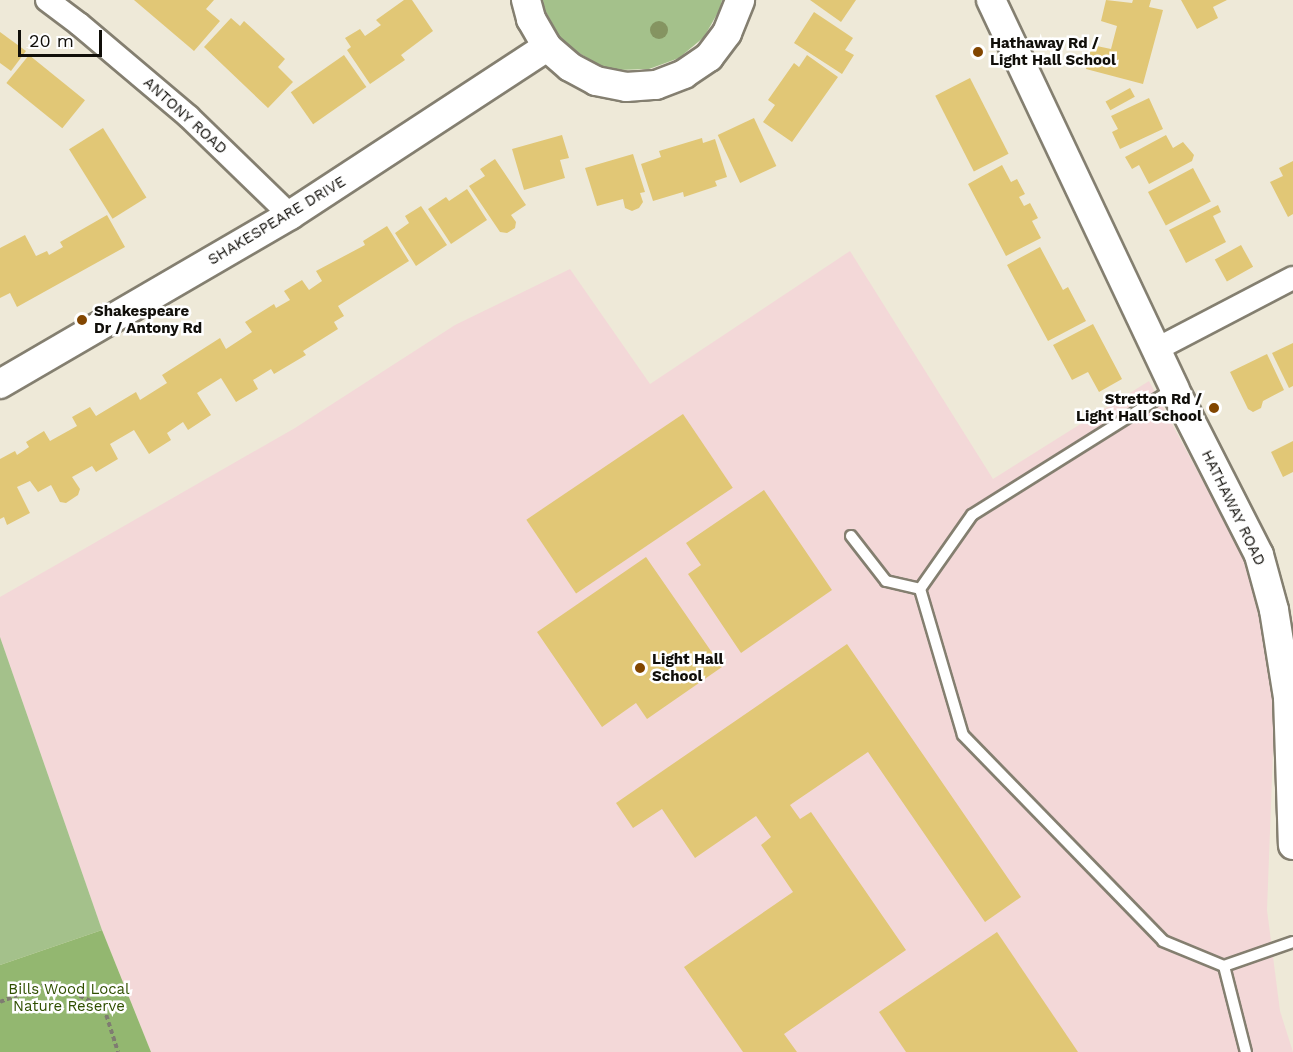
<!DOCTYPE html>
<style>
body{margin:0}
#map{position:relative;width:1293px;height:1052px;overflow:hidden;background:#eee9d8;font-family:"Work Sans",sans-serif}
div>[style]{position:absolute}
.education>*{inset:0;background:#f3d8d8}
.green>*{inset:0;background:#a4c18b}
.forest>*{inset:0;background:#93b770}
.building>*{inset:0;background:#e1c776;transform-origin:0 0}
.path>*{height:4px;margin-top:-2px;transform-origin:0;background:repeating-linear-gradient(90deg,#7f7c71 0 4.5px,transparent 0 7.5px)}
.roads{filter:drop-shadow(2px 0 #847f70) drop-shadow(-2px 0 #847f70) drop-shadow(0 2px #847f70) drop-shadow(0 -2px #847f70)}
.service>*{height:10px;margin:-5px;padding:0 5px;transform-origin:5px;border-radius:5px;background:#fff}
.minor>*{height:22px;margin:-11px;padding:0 11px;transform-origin:11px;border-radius:11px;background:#fff}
.tertiary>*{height:28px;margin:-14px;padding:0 14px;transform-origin:14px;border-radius:14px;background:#fff}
.trees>*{width:18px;height:18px;margin:-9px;border-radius:50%;background:#859461}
.dots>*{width:16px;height:16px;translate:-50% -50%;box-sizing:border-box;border:3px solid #fff;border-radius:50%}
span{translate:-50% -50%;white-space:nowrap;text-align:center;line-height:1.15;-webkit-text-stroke:5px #fff;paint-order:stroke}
.poi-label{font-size:15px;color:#110f0a;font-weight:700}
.left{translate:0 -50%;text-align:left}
.right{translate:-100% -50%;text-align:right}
.street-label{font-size:15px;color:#110f0a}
.park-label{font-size:15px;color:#2f4f00}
.scale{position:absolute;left:18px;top:30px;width:84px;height:27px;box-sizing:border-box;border:3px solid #110f0a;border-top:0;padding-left:8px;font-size:18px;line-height:21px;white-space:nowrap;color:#110f0a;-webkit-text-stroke:4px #fff;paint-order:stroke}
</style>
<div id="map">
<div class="education">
<div style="clip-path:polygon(850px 251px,993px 479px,1149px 381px,1249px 567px,1275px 699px,1267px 910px,1280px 1011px,1293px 1052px,151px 1052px,102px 930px,0 637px,0 597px,295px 428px,455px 325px,570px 269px,650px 384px)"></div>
</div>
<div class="green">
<div style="clip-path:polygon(543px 0,722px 0,720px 9px,704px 37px,679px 58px,649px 69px,617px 70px,599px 65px,571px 48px,559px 36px,544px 8px)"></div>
<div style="clip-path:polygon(0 637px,102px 930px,0 965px)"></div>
</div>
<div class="forest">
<div style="clip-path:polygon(102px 930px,151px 1052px,0 1052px,0 965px)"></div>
</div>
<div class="building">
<div style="clip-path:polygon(134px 0,214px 0,206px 9px,220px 21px,194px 51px)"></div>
<div style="clip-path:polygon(404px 0,412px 0,433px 31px,401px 55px,405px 60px,370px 84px,347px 50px,351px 47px,345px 38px,360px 29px,365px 36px,381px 25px,376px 20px)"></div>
<div style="clip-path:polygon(810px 0,856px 0,841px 22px)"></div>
<div style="clip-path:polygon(1106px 0,1132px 3px,1133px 0,1151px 0,1149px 7px,1163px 10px,1143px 84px,1086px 69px,1092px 45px,1111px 49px,1117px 26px,1101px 21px)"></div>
<div style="clip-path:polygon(1181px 0,1227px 0,1213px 7px,1218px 18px,1197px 29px)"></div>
<div style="clip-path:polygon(814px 12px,853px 38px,845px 50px,854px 55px,842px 74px,794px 43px)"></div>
<div style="clip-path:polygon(231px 18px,240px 26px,244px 21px,285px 59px,278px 67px,293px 82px,268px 108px,204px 47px)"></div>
<div style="clip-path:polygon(0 32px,26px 51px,11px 71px,0 63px)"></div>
<div style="left:29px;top:55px;width:72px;height:36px;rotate:39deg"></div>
<div style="left:344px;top:55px;width:39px;height:65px;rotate:55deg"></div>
<div style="clip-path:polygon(807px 55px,838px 77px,792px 142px,763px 122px,775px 105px,768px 100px,794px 63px,799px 67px)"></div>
<div style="left:970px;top:78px;width:85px;height:39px;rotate:63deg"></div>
<div style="left:1130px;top:88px;width:10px;height:28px;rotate:61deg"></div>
<div style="clip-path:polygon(1149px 98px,1163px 129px,1120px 149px,1112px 132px,1118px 129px,1111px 116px)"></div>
<div style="left:754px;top:118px;width:53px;height:40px;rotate:65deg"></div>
<div style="left:103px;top:128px;width:82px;height:40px;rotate:58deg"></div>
<div style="clip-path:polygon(562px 135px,569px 158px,560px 160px,565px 178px,524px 190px,512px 149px)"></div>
<div style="clip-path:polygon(1166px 135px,1173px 148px,1183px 142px,1194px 155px,1192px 161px,1149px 184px,1139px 165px,1132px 169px,1125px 157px)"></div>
<div style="clip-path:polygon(702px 138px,703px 143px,715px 139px,727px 177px,715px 181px,717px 186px,684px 197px,683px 192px,653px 201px,641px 164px,661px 157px,659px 151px)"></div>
<div style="clip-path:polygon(633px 154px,645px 192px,640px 193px,643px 202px,639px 208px,632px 211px,625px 208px,623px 199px,597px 206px,585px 168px)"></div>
<div style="clip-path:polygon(495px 159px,526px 205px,511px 215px,516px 222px,515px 228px,507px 233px,500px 232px,469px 186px,485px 176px,480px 169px)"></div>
<div style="clip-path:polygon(1293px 161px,1293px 214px,1288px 217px,1270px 182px,1283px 176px,1279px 168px)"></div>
<div style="clip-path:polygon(1002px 165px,1011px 182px,1017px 179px,1025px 194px,1019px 197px,1024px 206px,1030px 203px,1038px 218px,1032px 221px,1041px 238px,1006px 256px,968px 184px)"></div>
<div style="left:1193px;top:168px;width:38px;height:51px;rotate:62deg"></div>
<div style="clip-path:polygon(467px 189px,487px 220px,451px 244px,428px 209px,446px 197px,449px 201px)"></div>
<div style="clip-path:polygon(1218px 205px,1221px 212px,1213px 216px,1226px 242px,1186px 263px,1169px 230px)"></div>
<div style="clip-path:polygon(421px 206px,447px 245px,416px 266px,395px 233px,409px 223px,405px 216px)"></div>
<div style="clip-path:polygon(107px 215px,125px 247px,17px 307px,10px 293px,0 298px,0 248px,25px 235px,36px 256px,47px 251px,49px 255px,63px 247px,60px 242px)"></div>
<div style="clip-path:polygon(387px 226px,409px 261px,338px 306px,344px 316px,334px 322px,338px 329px,303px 351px,306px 355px,274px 374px,271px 369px,253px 380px,258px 389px,236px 402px,221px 378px,197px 393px,211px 415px,188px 430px,183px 422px,167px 433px,171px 440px,149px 454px,134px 430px,110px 444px,118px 459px,96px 472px,92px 466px,72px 477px,80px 489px,78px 495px,66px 503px,60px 502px,51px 485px,38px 492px,30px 481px,17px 487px,30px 513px,7px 525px,4px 517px,0 519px,0 459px,15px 451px,17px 455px,29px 447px,26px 442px,44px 431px,50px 441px,77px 426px,72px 417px,90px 407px,96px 416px,136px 392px,140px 400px,167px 383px,162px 375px,220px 338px,226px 349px,252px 332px,245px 322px,274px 304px,276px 308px,290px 300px,284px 291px,302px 280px,309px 290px,322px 281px,316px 271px,365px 245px,363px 241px)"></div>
<div style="left:1241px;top:245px;width:25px;height:30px;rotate:61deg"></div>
<div style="clip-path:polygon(1040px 247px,1063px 290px,1068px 287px,1086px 321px,1048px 341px,1007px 265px)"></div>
<div style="clip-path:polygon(1093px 324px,1122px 379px,1099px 392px,1088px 372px,1072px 380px,1053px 345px)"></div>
<div style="clip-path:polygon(1293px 343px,1293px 386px,1289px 388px,1272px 353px)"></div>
<div style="clip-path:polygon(1267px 354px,1284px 390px,1263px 401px,1261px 408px,1253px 412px,1248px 409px,1230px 372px)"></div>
<div style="left:683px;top:414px;width:89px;height:189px;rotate:56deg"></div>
<div style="clip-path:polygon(1293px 441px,1293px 472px,1283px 477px,1271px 452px)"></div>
<div style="clip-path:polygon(764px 490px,832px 590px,741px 653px,688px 574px,701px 565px,686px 543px)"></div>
<div style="clip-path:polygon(646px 557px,722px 667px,647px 719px,636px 703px,602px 727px,537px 632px)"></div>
<div style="clip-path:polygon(847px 644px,1021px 897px,985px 922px,868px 752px,790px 805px,800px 819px,811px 812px,906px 950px,784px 1034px,797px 1052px,743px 1052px,684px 967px,793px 892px,761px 845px,771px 837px,756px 816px,695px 858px,662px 809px,633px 828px,616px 803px)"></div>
<div style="clip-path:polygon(997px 932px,1078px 1052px,906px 1052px,879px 1012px)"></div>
</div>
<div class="path">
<div style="left:0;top:1002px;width:57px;rotate:-20.7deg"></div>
<div style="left:53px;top:982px;width:57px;rotate:27deg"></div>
<div style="left:104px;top:1008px;width:46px;rotate:72.3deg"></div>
</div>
<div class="roads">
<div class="service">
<div style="left:1173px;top:389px;width:237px;rotate:147.9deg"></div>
<div style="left:972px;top:515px;width:90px;rotate:125.1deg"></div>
<div style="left:920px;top:589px;width:152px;rotate:73.6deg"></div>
<div style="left:963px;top:735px;width:287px;rotate:45.8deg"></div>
<div style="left:1163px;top:941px;width:66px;rotate:22.3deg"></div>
<div style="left:1224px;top:966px;width:73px;rotate:-19.2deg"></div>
<div style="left:851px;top:536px;width:57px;rotate:52.1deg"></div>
<div style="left:886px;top:581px;width:35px;rotate:13deg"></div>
<div style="left:1224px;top:966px;width:89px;rotate:75.7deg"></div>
</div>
<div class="minor">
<div style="left:47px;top:0;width:40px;rotate:37deg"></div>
<div style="left:79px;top:24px;width:144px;rotate:40.2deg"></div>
<div style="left:189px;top:117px;width:141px;rotate:44.1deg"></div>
<div style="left:1157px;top:349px;width:153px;rotate:-27.6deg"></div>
</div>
<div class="tertiary">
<div style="left:526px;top:0;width:20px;rotate:75deg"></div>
<div style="left:531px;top:19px;width:32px;rotate:60deg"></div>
<div style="left:547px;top:47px;width:30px;rotate:41deg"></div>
<div style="left:570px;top:67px;width:30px;rotate:28deg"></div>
<div style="left:596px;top:81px;width:31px;rotate:11deg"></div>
<div style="left:626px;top:87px;width:30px;rotate:-4deg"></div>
<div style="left:656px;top:85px;width:30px;rotate:-21deg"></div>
<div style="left:684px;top:74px;width:30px;rotate:-34deg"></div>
<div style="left:709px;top:57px;width:30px;rotate:-53deg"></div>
<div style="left:727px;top:33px;width:35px;rotate:-68deg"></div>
<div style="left:991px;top:0;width:429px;rotate:64.7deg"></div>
<div style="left:1174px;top:388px;width:187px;rotate:63deg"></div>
<div style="left:1259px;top:555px;width:57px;rotate:74.7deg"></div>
<div style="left:1274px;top:610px;width:88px;rotate:80.9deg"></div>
<div style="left:1288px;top:697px;width:148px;rotate:88.1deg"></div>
<div style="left:0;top:384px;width:336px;rotate:-30.2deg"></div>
<div style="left:290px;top:215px;width:307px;rotate:-33.2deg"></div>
</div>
</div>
<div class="trees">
<div style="left:659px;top:30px"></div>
</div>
<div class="dots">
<div style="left:978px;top:52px;background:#824600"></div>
<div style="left:82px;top:320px;background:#824600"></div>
<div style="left:1214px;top:408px;background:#824600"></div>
<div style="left:640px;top:668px;background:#824600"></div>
</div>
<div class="poi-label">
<span class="left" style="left:990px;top:52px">Hathaway Rd /<br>Light Hall School</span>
<span class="left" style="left:94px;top:320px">Shakespeare<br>Dr / Antony Rd</span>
<span class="right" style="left:1202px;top:408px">Stretton Rd /<br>Light Hall School</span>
<span class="left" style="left:652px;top:668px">Light Hall<br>School</span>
</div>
<div class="street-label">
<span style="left:185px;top:116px;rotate:42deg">ANTONY ROAD</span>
<span style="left:277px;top:221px;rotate:-31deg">SHAKESPEARE DRIVE</span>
<span style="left:1233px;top:508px;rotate:64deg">HATHAWAY ROAD</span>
</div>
<div class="park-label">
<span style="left:69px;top:998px">Bills Wood Local<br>Nature Reserve</span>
</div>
<div class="scale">20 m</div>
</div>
